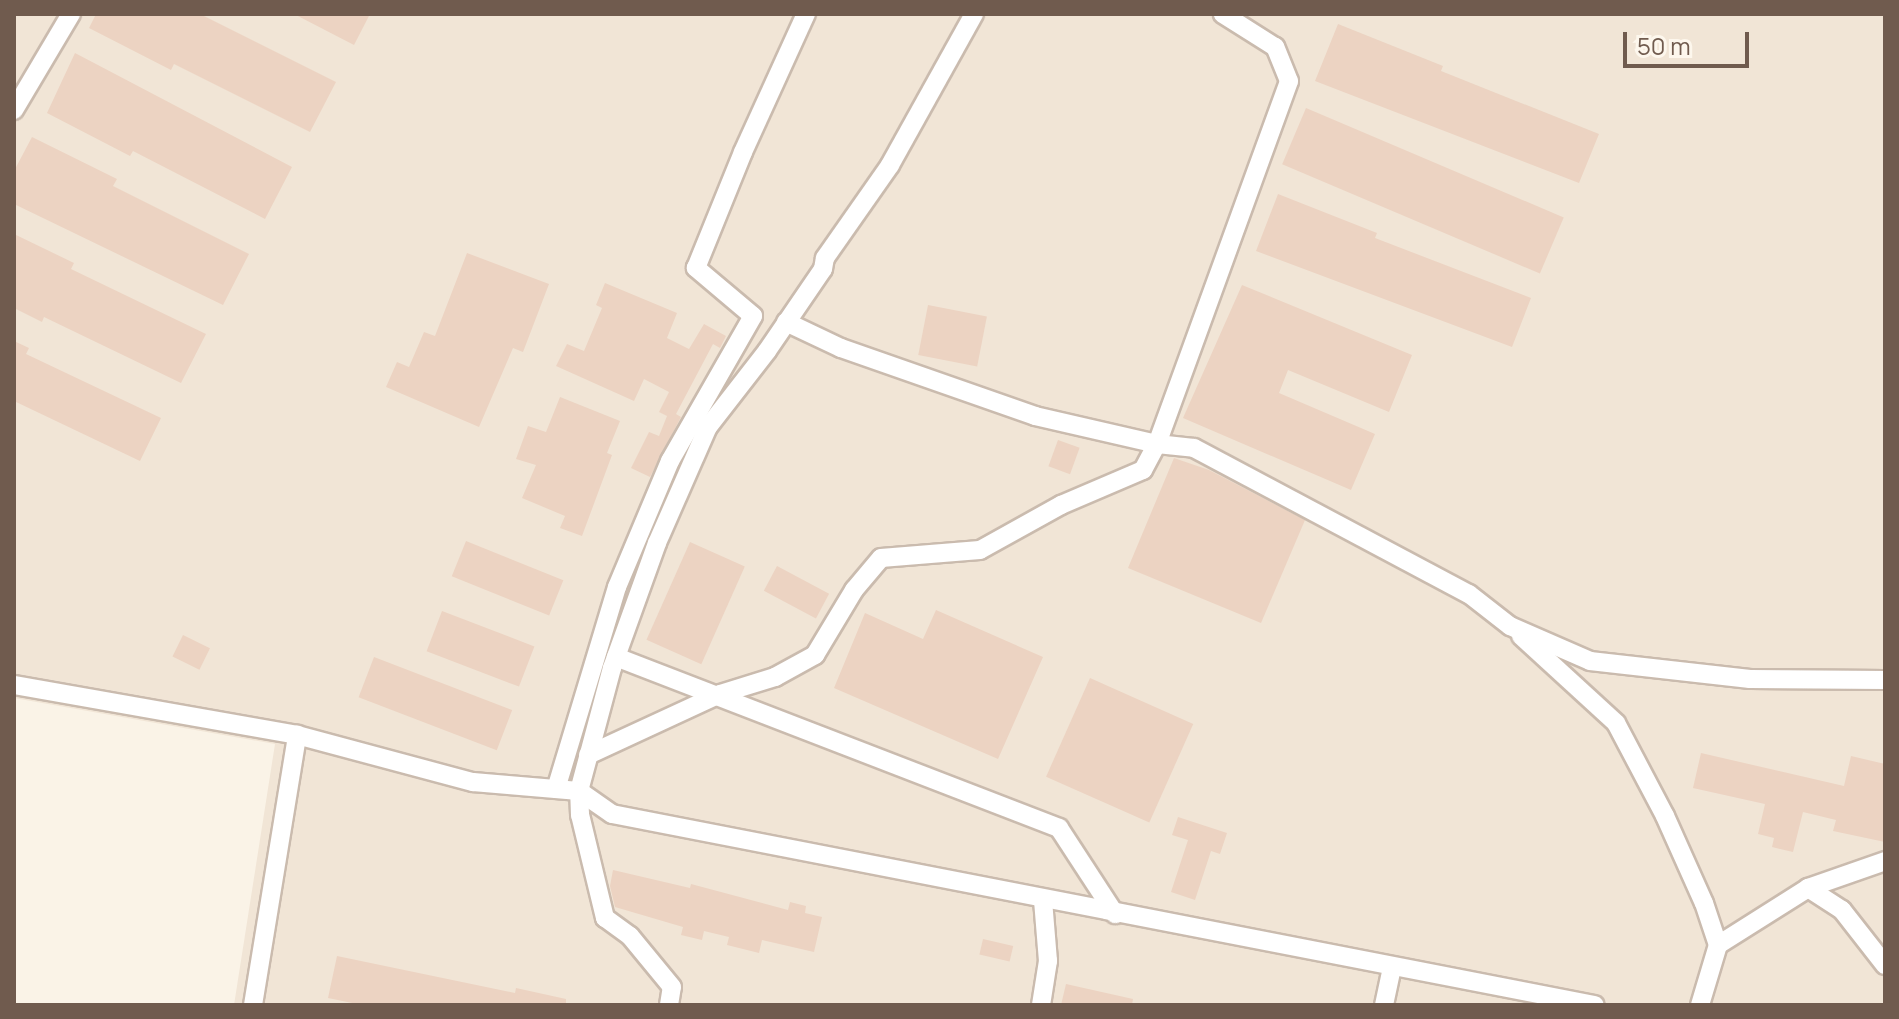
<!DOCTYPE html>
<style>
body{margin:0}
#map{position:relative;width:1899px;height:1019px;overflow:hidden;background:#faf3e7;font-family:Manrope,sans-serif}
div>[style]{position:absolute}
.residential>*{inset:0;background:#f1e5d6}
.building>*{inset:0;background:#ecd3c2;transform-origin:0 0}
.roads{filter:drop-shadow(2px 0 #cabbae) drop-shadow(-2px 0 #cabbae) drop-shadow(0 2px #cabbae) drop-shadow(0 -2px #cabbae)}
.street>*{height:18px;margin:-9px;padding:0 9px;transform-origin:9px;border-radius:9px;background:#fff}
span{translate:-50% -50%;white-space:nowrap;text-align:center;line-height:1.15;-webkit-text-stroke:8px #fdf7ed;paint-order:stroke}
.frame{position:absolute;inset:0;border:16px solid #705b4e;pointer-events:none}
.scale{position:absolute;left:1623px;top:32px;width:126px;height:36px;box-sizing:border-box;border:4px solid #705b4e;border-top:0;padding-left:10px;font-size:24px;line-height:28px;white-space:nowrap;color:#705b4e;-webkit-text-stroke:6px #fdf7ed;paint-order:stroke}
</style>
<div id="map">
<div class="residential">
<div style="clip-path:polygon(14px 14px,1885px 14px,1885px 1005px,234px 1005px,275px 744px,14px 698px)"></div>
</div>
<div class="building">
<div style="clip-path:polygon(96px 14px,200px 14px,336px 82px,310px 132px,174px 64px,171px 70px,89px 28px)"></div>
<div style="clip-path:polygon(294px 14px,370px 14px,354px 45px)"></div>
<div style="clip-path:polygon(1338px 24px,1443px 66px,1441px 71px,1599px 134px,1579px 183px,1315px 81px)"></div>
<div style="clip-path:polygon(75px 53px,292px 167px,265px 219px,133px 151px,130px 156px,47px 113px)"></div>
<div style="left:1306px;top:108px;width:280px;height:61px;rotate:23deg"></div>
<div style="clip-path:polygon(32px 137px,117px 179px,113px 186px,249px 254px,223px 305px,14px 204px,14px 171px)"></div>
<div style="clip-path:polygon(1278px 194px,1377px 233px,1375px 238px,1531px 298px,1512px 347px,1256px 251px)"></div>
<div style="clip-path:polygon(14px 234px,74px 263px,71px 269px,206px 334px,181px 383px,44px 317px,42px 322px,14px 308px)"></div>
<div style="clip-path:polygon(467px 253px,549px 284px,523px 352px,513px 348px,479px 427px,386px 387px,397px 362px,409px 367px,424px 332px,435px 336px)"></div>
<div style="clip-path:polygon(605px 283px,677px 313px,667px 338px,689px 349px,704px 324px,726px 336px,720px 348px,713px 344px,676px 414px,681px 417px,650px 477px,631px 468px,649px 432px,659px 436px,667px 416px,659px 412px,669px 392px,644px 379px,634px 401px,556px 366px,567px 344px,584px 351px,602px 308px,596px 305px)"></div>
<div style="clip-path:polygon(1242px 285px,1412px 355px,1389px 412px,1288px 370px,1279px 393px,1375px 434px,1351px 490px,1183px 418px)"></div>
<div style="left:928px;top:305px;width:60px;height:51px;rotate:11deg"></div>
<div style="clip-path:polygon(14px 341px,29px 348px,26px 354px,161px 418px,140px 461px,14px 401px)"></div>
<div style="clip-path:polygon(560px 397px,620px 421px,607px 453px,612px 455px,582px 536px,560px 528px,565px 516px,522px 498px,536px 465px,516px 459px,528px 426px,546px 432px)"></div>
<div style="left:1058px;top:440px;width:23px;height:28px;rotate:20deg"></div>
<div style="clip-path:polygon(1174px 458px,1209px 470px,1305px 520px,1261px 623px,1128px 568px)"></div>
<div style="left:466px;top:541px;width:105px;height:38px;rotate:22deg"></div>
<div style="left:690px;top:542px;width:60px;height:107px;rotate:24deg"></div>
<div style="left:777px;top:566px;width:59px;height:28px;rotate:28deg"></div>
<div style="clip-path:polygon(936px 610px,1043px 657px,998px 759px,834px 688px,865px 613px,923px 639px)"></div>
<div style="left:442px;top:611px;width:99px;height:43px;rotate:21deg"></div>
<div style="left:183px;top:635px;width:30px;height:24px;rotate:26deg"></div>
<div style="left:374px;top:657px;width:148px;height:43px;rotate:21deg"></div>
<div style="left:1090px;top:678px;width:113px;height:108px;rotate:24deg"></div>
<div style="clip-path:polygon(1701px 753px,1844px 786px,1851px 756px,1885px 764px,1885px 842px,1833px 831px,1836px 820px,1803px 812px,1793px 852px,1772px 847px,1774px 838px,1758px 834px,1765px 804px,1693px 788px)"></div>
<div style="clip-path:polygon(1178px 817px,1227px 833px,1220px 854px,1211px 851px,1195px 900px,1171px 892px,1188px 840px,1172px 835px)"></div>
<div style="clip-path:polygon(613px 870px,690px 888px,691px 884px,788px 910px,790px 902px,806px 906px,805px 913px,822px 917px,814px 952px,762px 940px,759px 953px,727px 945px,729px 937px,704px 931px,702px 940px,681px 935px,683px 927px,615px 907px,610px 886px)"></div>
<div style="left:983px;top:939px;width:31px;height:16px;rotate:13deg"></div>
<div style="clip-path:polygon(337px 956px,515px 993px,516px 988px,566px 999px,566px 1005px,362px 1005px,328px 998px)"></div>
<div style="clip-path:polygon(1066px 984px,1133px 999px,1132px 1005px,1061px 1005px)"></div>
</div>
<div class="roads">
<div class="street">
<div style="left:14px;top:110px;width:112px;rotate:-59.3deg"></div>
<div style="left:786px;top:322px;width:61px;rotate:25.3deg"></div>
<div style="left:841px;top:348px;width:206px;rotate:19.3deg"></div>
<div style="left:1035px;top:416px;width:125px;rotate:12.9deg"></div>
<div style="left:1157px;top:444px;width:37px;rotate:6deg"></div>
<div style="left:1194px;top:448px;width:311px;rotate:28deg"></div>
<div style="left:1469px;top:594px;width:52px;rotate:38deg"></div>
<div style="left:1510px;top:626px;width:87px;rotate:23.6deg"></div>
<div style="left:1590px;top:661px;width:161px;rotate:6.4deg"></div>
<div style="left:1750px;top:679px;width:135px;rotate:0.4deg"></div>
<div style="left:1521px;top:636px;width:129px;rotate:42.5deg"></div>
<div style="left:1616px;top:723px;width:105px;rotate:62.2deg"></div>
<div style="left:1665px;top:816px;width:95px;rotate:65.9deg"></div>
<div style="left:1704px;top:903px;width:44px;rotate:71.6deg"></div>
<div style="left:616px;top:657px;width:475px;rotate:21.1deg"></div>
<div style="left:1059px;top:828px;width:103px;rotate:56.9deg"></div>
<div style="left:14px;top:685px;width:287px;rotate:10deg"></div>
<div style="left:297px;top:735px;width:182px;rotate:15deg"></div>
<div style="left:473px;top:782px;width:106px;rotate:4.9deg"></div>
<div style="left:579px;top:791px;width:40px;rotate:34.9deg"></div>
<div style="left:612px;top:814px;width:1001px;rotate:11deg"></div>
<div style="left:588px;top:755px;width:145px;rotate:-24.8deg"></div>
<div style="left:720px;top:694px;width:58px;rotate:-17.2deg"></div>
<div style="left:775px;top:677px;width:46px;rotate:-28.8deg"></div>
<div style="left:815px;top:655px;width:76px;rotate:-59deg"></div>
<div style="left:854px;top:590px;width:42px;rotate:-49.8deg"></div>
<div style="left:881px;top:558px;width:99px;rotate:-4.6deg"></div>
<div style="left:980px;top:550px;width:93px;rotate:-29.1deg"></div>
<div style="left:1061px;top:505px;width:89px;rotate:-23.1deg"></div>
<div style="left:1143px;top:470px;width:30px;rotate:-62deg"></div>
<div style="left:1157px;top:444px;width:386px;rotate:-70deg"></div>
<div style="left:1289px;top:81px;width:37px;rotate:-112deg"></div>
<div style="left:1275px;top:47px;width:62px;rotate:-147.6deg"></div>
<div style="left:556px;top:789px;width:211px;rotate:-73.2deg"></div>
<div style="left:617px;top:587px;width:137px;rotate:-67.2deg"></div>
<div style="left:670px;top:461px;width:167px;rotate:-60.2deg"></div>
<div style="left:753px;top:316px;width:75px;rotate:-139.9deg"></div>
<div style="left:696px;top:268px;width:125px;rotate:-67.9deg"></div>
<div style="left:743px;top:152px;width:152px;rotate:-65.5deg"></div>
<div style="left:1808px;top:888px;width:40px;rotate:32.9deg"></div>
<div style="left:1842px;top:910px;width:70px;rotate:52deg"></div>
<div style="left:253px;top:1005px;width:274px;rotate:-80.7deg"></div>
<div style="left:669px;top:1005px;width:18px;rotate:-81deg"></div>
<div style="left:672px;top:987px;width:66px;rotate:-129.5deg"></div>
<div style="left:630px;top:936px;width:31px;rotate:-144deg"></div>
<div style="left:605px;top:918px;width:106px;rotate:-103.6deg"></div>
<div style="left:580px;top:815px;width:24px;rotate:-92deg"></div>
<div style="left:579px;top:791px;width:127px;rotate:-75deg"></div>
<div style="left:612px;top:668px;width:133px;rotate:-70.2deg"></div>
<div style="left:657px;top:543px;width:127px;rotate:-66.3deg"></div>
<div style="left:708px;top:427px;width:96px;rotate:-52.2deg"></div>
<div style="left:767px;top:351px;width:99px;rotate:-55.7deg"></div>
<div style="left:823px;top:269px;width:11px;rotate:-80deg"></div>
<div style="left:825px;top:258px;width:113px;rotate:-55deg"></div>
<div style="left:890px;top:165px;width:173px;rotate:-60.9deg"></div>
<div style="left:1041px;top:1005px;width:45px;rotate:-81deg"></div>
<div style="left:1048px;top:961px;width:61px;rotate:-94.7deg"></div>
<div style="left:1384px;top:1005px;width:39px;rotate:-78deg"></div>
<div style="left:1700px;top:1005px;width:63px;rotate:-73.3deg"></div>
<div style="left:1718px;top:945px;width:107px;rotate:-32.3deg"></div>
<div style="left:1808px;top:888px;width:82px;rotate:-19.3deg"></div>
</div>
</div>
<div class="frame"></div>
<div class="scale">50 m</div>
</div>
